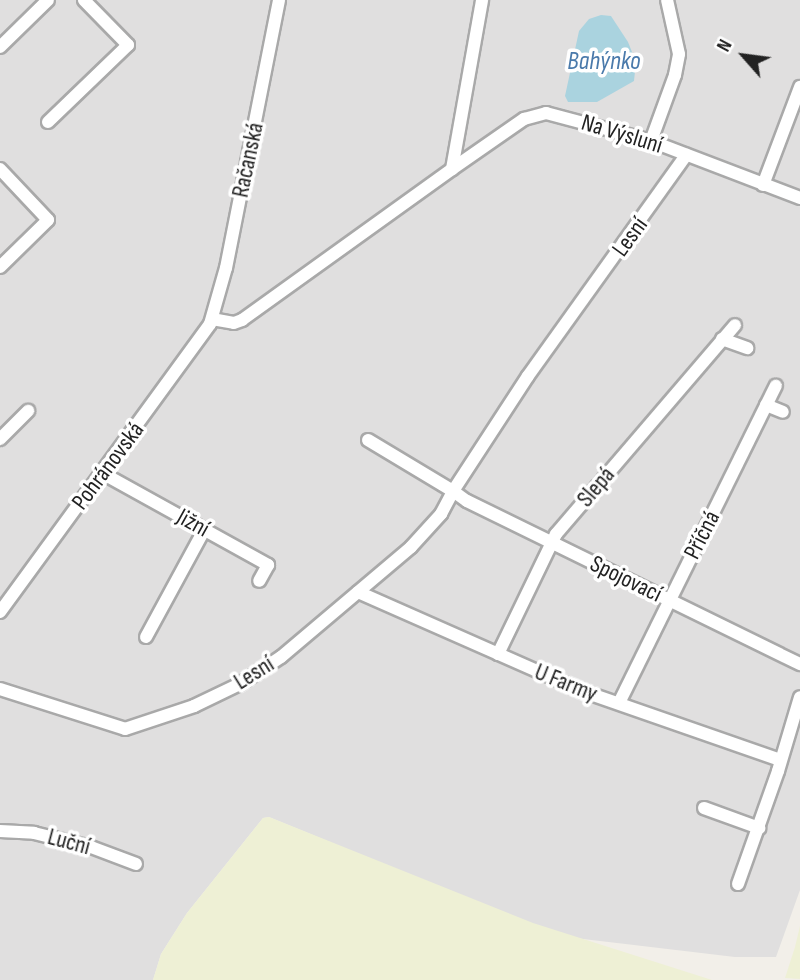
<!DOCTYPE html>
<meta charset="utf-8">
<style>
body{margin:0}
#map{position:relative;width:800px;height:980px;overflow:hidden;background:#f2efe9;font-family:"Sofia Sans Condensed",sans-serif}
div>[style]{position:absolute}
.residential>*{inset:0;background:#e0dfdf}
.farmland>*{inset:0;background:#eef0d5}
.water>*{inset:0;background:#aad3df}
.roads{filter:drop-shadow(2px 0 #a9a9a9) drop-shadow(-2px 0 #a9a9a9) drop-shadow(0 2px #a9a9a9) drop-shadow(0 -2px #a9a9a9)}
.minor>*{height:12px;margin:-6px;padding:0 6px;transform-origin:6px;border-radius:6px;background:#fff}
span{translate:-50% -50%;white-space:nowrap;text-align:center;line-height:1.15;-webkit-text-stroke:7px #fff;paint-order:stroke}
.street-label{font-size:24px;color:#222}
.water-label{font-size:26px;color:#4a7aab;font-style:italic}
.north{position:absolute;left:709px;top:21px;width:70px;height:70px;-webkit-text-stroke:5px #fff;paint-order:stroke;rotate:298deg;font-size:19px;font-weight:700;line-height:28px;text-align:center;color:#222}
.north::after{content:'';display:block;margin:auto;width:24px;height:32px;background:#222;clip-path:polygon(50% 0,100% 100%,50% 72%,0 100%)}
</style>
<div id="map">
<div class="residential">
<div style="clip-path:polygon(0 0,800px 0,800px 890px,776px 957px,735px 957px,558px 936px,269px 817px,263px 818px,187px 913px,161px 954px,153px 980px,0 980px)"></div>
</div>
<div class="farmland">
<div style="clip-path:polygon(269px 817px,533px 923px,712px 980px,153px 980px,161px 954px,187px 913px,263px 818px)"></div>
<div style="clip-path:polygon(800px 926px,800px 979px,785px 978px,795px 947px)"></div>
</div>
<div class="water">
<div style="clip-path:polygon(601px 15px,611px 16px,628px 42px,636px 62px,634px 81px,597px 102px,568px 102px,565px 96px,579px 31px,589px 19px)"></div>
</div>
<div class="roads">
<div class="minor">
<div style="left:0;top:47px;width:67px;rotate:-44.4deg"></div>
<div style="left:48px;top:122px;width:111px;rotate:-43.9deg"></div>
<div style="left:128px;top:45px;width:63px;rotate:-134.4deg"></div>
<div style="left:651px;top:141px;width:70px;rotate:-70deg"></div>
<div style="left:675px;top:75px;width:21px;rotate:-79deg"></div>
<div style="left:679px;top:54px;width:55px;rotate:-102.5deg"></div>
<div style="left:0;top:169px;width:70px;rotate:46.7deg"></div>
<div style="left:48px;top:220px;width:67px;rotate:135.6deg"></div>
<div style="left:452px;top:169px;width:88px;rotate:-34.8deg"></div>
<div style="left:524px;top:119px;width:23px;rotate:-15deg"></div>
<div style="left:546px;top:113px;width:109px;rotate:14.9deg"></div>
<div style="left:651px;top:141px;width:160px;rotate:20.9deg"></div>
<div style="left:763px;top:185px;width:105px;rotate:-69.3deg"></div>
<div style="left:212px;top:319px;width:22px;rotate:10deg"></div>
<div style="left:234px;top:323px;width:9px;rotate:-21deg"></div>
<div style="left:242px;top:320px;width:259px;rotate:-35.7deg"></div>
<div style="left:452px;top:169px;width:172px;rotate:-79.9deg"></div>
<div style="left:722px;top:339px;width:27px;rotate:20deg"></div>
<div style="left:766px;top:405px;width:18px;rotate:22deg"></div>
<div style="left:0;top:439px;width:40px;rotate:-45deg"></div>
<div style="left:368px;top:440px;width:99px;rotate:31deg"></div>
<div style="left:453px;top:491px;width:137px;rotate:-56.9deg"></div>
<div style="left:528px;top:376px;width:272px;rotate:-54.4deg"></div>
<div style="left:102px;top:473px;width:190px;rotate:29deg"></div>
<div style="left:268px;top:565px;width:18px;rotate:119deg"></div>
<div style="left:358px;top:592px;width:245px;rotate:23.8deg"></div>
<div style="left:582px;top:691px;width:210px;rotate:19.2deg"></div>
<div style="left:0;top:612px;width:356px;rotate:-53.9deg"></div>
<div style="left:210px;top:324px;width:58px;rotate:-74.1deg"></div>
<div style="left:226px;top:268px;width:273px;rotate:-78.8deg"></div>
<div style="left:146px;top:637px;width:122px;rotate:-61.5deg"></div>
<div style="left:498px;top:654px;width:133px;rotate:-64.2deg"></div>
<div style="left:556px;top:534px;width:275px;rotate:-49.4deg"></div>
<div style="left:0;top:689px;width:131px;rotate:17.7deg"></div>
<div style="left:125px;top:729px;width:73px;rotate:-18.4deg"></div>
<div style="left:194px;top:706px;width:51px;rotate:-25.6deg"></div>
<div style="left:240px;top:684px;width:49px;rotate:-33.4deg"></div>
<div style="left:281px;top:657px;width:170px;rotate:-40.2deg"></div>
<div style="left:411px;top:547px;width:45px;rotate:-47.7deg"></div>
<div style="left:441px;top:514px;width:26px;rotate:-62deg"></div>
<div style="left:453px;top:491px;width:17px;rotate:36deg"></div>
<div style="left:467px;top:501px;width:371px;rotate:26.1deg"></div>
<div style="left:619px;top:703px;width:354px;rotate:-63.7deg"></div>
<div style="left:704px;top:808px;width:59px;rotate:20deg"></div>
<div style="left:0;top:831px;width:34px;rotate:3deg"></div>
<div style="left:34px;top:833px;width:59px;rotate:13.8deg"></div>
<div style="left:91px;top:847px;width:48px;rotate:20.7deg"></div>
<div style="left:738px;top:884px;width:120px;rotate:-70.5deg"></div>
<div style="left:778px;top:771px;width:77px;rotate:-73.4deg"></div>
</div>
</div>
<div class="street-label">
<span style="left:622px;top:134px;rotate:17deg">Na Výsluní</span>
<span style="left:248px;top:160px;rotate:-78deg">Račanská</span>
<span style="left:630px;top:237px;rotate:-54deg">Lesní</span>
<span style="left:108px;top:466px;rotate:-53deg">Pohránovská</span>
<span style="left:596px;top:487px;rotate:-50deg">Slepá</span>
<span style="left:193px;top:523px;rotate:29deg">Jižní</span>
<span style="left:702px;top:535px;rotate:-63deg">Příčná</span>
<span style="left:626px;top:579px;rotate:26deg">Spojovací</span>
<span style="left:254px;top:673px;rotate:-32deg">Lesní</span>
<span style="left:566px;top:683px;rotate:22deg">U Farmy</span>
<span style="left:69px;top:842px;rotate:15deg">Luční</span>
</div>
<div class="water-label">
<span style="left:604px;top:62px">Bahýnko</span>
</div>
<div class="north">N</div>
</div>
